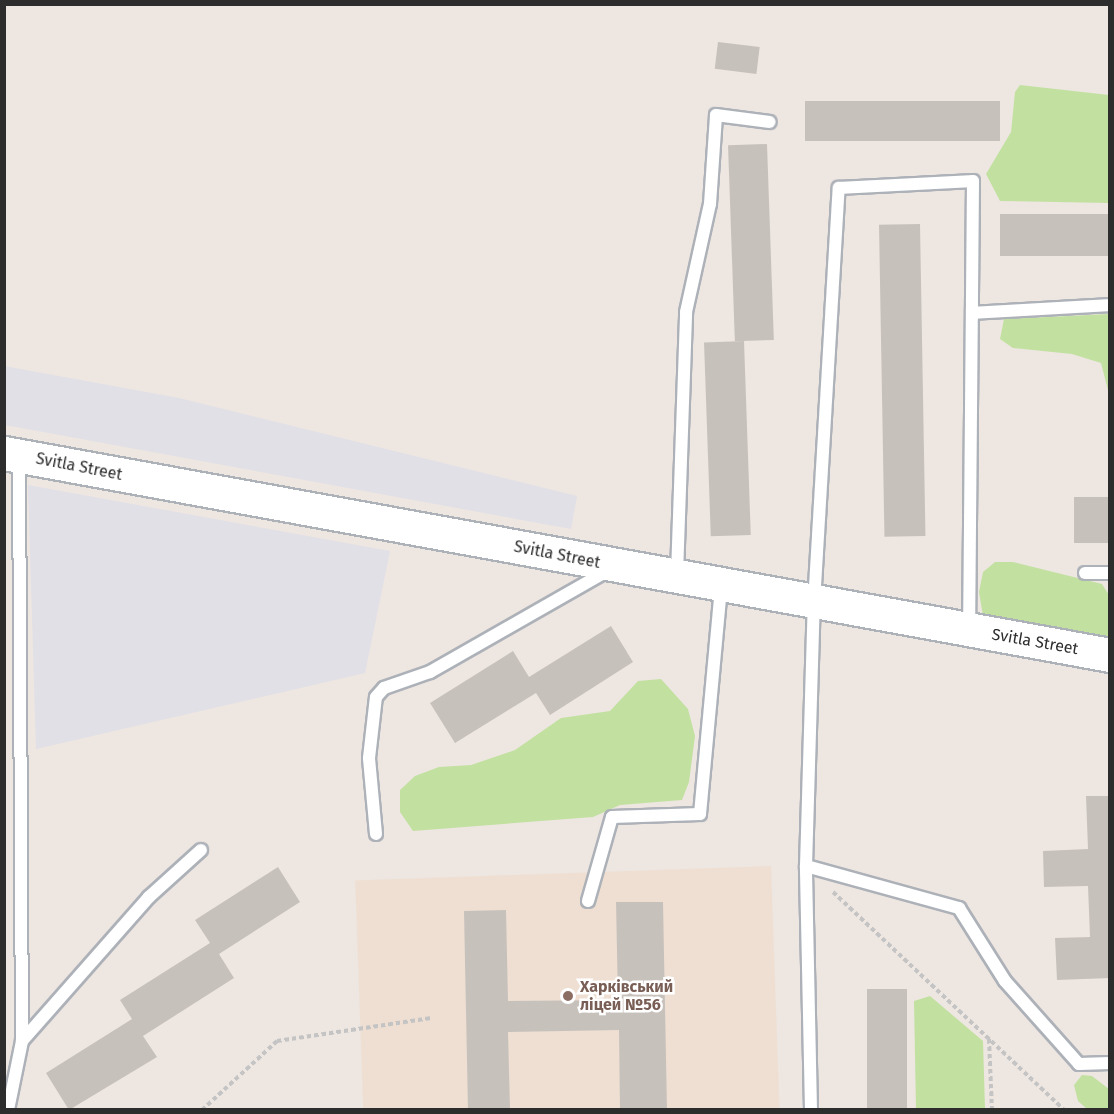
<!DOCTYPE html>
<meta charset="utf-8">
<style>
body{margin:0}
#map{position:relative;width:1114px;height:1114px;overflow:hidden;background:#eee6e1;font-family:"Fira Sans",sans-serif}
div>[style]{position:absolute}
.industrial>*{inset:0;background:#e1e0e7}
.education>*{inset:0;background:#eedfd2;transform-origin:0 0}
.green>*{inset:0;background:#c2e1a1}
.building>*{inset:0;background:#c7c1bc;transform-origin:0 0}
.path>*{height:4px;margin-top:-2px;transform-origin:0;background:repeating-linear-gradient(90deg,#c4c4c4 0 4.5px,transparent 0 7.5px)}
.roads{filter:drop-shadow(2px 0 #adb1b8) drop-shadow(-2px 0 #adb1b8) drop-shadow(0 2px #adb1b8) drop-shadow(0 -2px #adb1b8)}
.lane>*{height:12px;margin:-6px;padding:0 6px;transform-origin:6px;border-radius:6px;background:#fff}
.secondary>*{height:33px;margin:-16.5px;padding:0 16.5px;transform-origin:16.5px;border-radius:16.5px;background:#fff}
.dots>*{width:16px;height:16px;translate:-50% -50%;box-sizing:border-box;border:3px solid #fff;border-radius:50%}
span{translate:-50% -50%;white-space:nowrap;text-align:center;line-height:1.15;-webkit-text-stroke:5px #fff;paint-order:stroke}
.street-label{font-size:16px;color:#2d2d2d}
.education-label{font-size:16px;color:#785e54;font-weight:700}
.left{translate:0 -50%;text-align:left}
.frame{position:absolute;inset:0;border:6px solid #2d2d2d;pointer-events:none}
</style>
<div id="map">
<div class="industrial">
<div style="clip-path:polygon(4px 366px,179px 398px,577px 496px,571px 529px,5px 425px)"></div>
<div style="clip-path:polygon(28px 485px,390px 551px,365px 673px,36px 749px)"></div>
</div>
<div class="education">
<div style="left:771px;top:866px;width:243px;height:416px;rotate:88deg"></div>
</div>
<div class="green">
<div style="clip-path:polygon(1020px 85px,1109px 95px,1109px 203px,1000px 201px,986px 174px,1011px 132px,1015px 92px)"></div>
<div style="clip-path:polygon(1109px 314px,1109px 394px,1101px 363px,1072px 354px,1013px 348px,1000px 339px,1004px 319px)"></div>
<div style="clip-path:polygon(995px 562px,1013px 562px,1102px 584px,1109px 595px,1109px 647px,983px 616px,979px 592px,983px 572px)"></div>
<div style="clip-path:polygon(661px 679px,688px 709px,695px 736px,689px 782px,682px 800px,620px 805px,593px 817px,413px 831px,400px 812px,400px 790px,415px 776px,439px 767px,471px 765px,515px 750px,561px 718px,610px 711px,638px 681px)"></div>
<div style="clip-path:polygon(930px 996px,983px 1041px,985px 1109px,916px 1109px,914px 1001px)"></div>
<div style="clip-path:polygon(1082px 1075px,1092px 1076px,1109px 1089px,1109px 1109px,1087px 1109px,1078px 1101px,1074px 1085px)"></div>
</div>
<div class="building">
<div style="left:718px;top:42px;width:42px;height:27px;rotate:7deg"></div>
<div style="left:1000px;top:101px;width:40px;height:195px;rotate:90deg"></div>
<div style="left:767px;top:144px;width:196px;height:39px;rotate:88deg"></div>
<div style="left:1110px;top:214px;width:42px;height:110px;rotate:90deg"></div>
<div style="left:920px;top:224px;width:312px;height:41px;rotate:89deg"></div>
<div style="left:744px;top:341px;width:194px;height:40px;rotate:88deg"></div>
<div style="left:1110px;top:497px;width:46px;height:36px;rotate:90deg"></div>
<div style="clip-path:polygon(611px 626px,633px 662px,550px 715px,536px 693px,455px 743px,430px 703px,513px 651px,529px 677px)"></div>
<div style="clip-path:polygon(1086px 796px,1110px 796px,1110px 978px,1057px 980px,1055px 938px,1090px 937px,1088px 886px,1044px 887px,1043px 851px,1088px 849px)"></div>
<div style="clip-path:polygon(278px 867px,300px 902px,219px 954px,234px 978px,143px 1036px,157px 1057px,69px 1110px,46px 1073px,132px 1019px,120px 1000px,210px 943px,195px 920px)"></div>
<div style="clip-path:polygon(616px 902px,663px 902px,667px 1110px,620px 1110px,619px 1030px,508px 1032px,510px 1110px,468px 1110px,464px 911px,506px 910px,508px 1001px,618px 1000px)"></div>
<div style="left:867px;top:989px;width:40px;height:121px"></div>
</div>
<div class="path">
<div style="left:833px;top:892px;width:318px;rotate:43.3deg"></div>
<div style="left:989px;top:1039px;width:71px;rotate:87.6deg"></div>
<div style="left:202px;top:1110px;width:102px;rotate:-42.6deg"></div>
<div style="left:277px;top:1041px;width:156px;rotate:-8.5deg"></div>
</div>
<div class="roads">
<div class="lane">
<div style="left:972px;top:313px;width:138px;rotate:-3.3deg"></div>
<div style="left:19px;top:458px;width:583px;rotate:89.71deg"></div>
<div style="left:22px;top:1041px;width:192px;rotate:-48.6deg"></div>
<div style="left:149px;top:897px;width:70px;rotate:-42.1deg"></div>
<div style="left:1085px;top:573px;width:25px"></div>
<div style="left:677px;top:574px;width:262px;rotate:-88deg"></div>
<div style="left:686px;top:312px;width:111px;rotate:-77.5deg"></div>
<div style="left:710px;top:204px;width:89px;rotate:-86.1deg"></div>
<div style="left:716px;top:115px;width:54px;rotate:7.4deg"></div>
<div style="left:376px;top:834px;width:76px;rotate:-95.3deg"></div>
<div style="left:369px;top:758px;width:61px;rotate:-83.5deg"></div>
<div style="left:376px;top:697px;width:12px;rotate:-48deg"></div>
<div style="left:384px;top:688px;width:49px;rotate:-19.2deg"></div>
<div style="left:430px;top:672px;width:206px;rotate:-29.7deg"></div>
<div style="left:806px;top:866px;width:159px;rotate:15.4deg"></div>
<div style="left:959px;top:908px;width:86px;rotate:57.8deg"></div>
<div style="left:1005px;top:981px;width:111px;rotate:48.3deg"></div>
<div style="left:1079px;top:1064px;width:31px;rotate:-2deg"></div>
<div style="left:588px;top:901px;width:87px;rotate:-74.1deg"></div>
<div style="left:612px;top:817px;width:88px;rotate:-2deg"></div>
<div style="left:700px;top:814px;width:229px;rotate:-84.7deg"></div>
<div style="left:8px;top:1110px;width:70px;rotate:-78.5deg"></div>
<div style="left:811px;top:1110px;width:244px;rotate:-91.2deg"></div>
<div style="left:806px;top:866px;width:263px;rotate:-88.3deg"></div>
<div style="left:814px;top:603px;width:416px;rotate:-86.6deg"></div>
<div style="left:839px;top:188px;width:134px;rotate:-3deg"></div>
<div style="left:973px;top:181px;width:448px;rotate:90.5deg"></div>
</div>
<div class="secondary">
<div style="left:4px;top:453px;width:1124px;rotate:10.35deg"></div>
</div>
</div>
<div class="dots">
<div style="left:568px;top:996px;background:#8d6e63"></div>
</div>
<div class="street-label">
<span style="left:79px;top:467px;rotate:11deg">Svitla Street</span>
<span style="left:557px;top:555px;rotate:11deg">Svitla Street</span>
<span style="left:1035px;top:642px;rotate:10deg">Svitla Street</span>
</div>
<div class="education-label">
<span class="left" style="left:580px;top:996px">Харківський<br>ліцей №56</span>
</div>
<div class="frame"></div>
</div>
